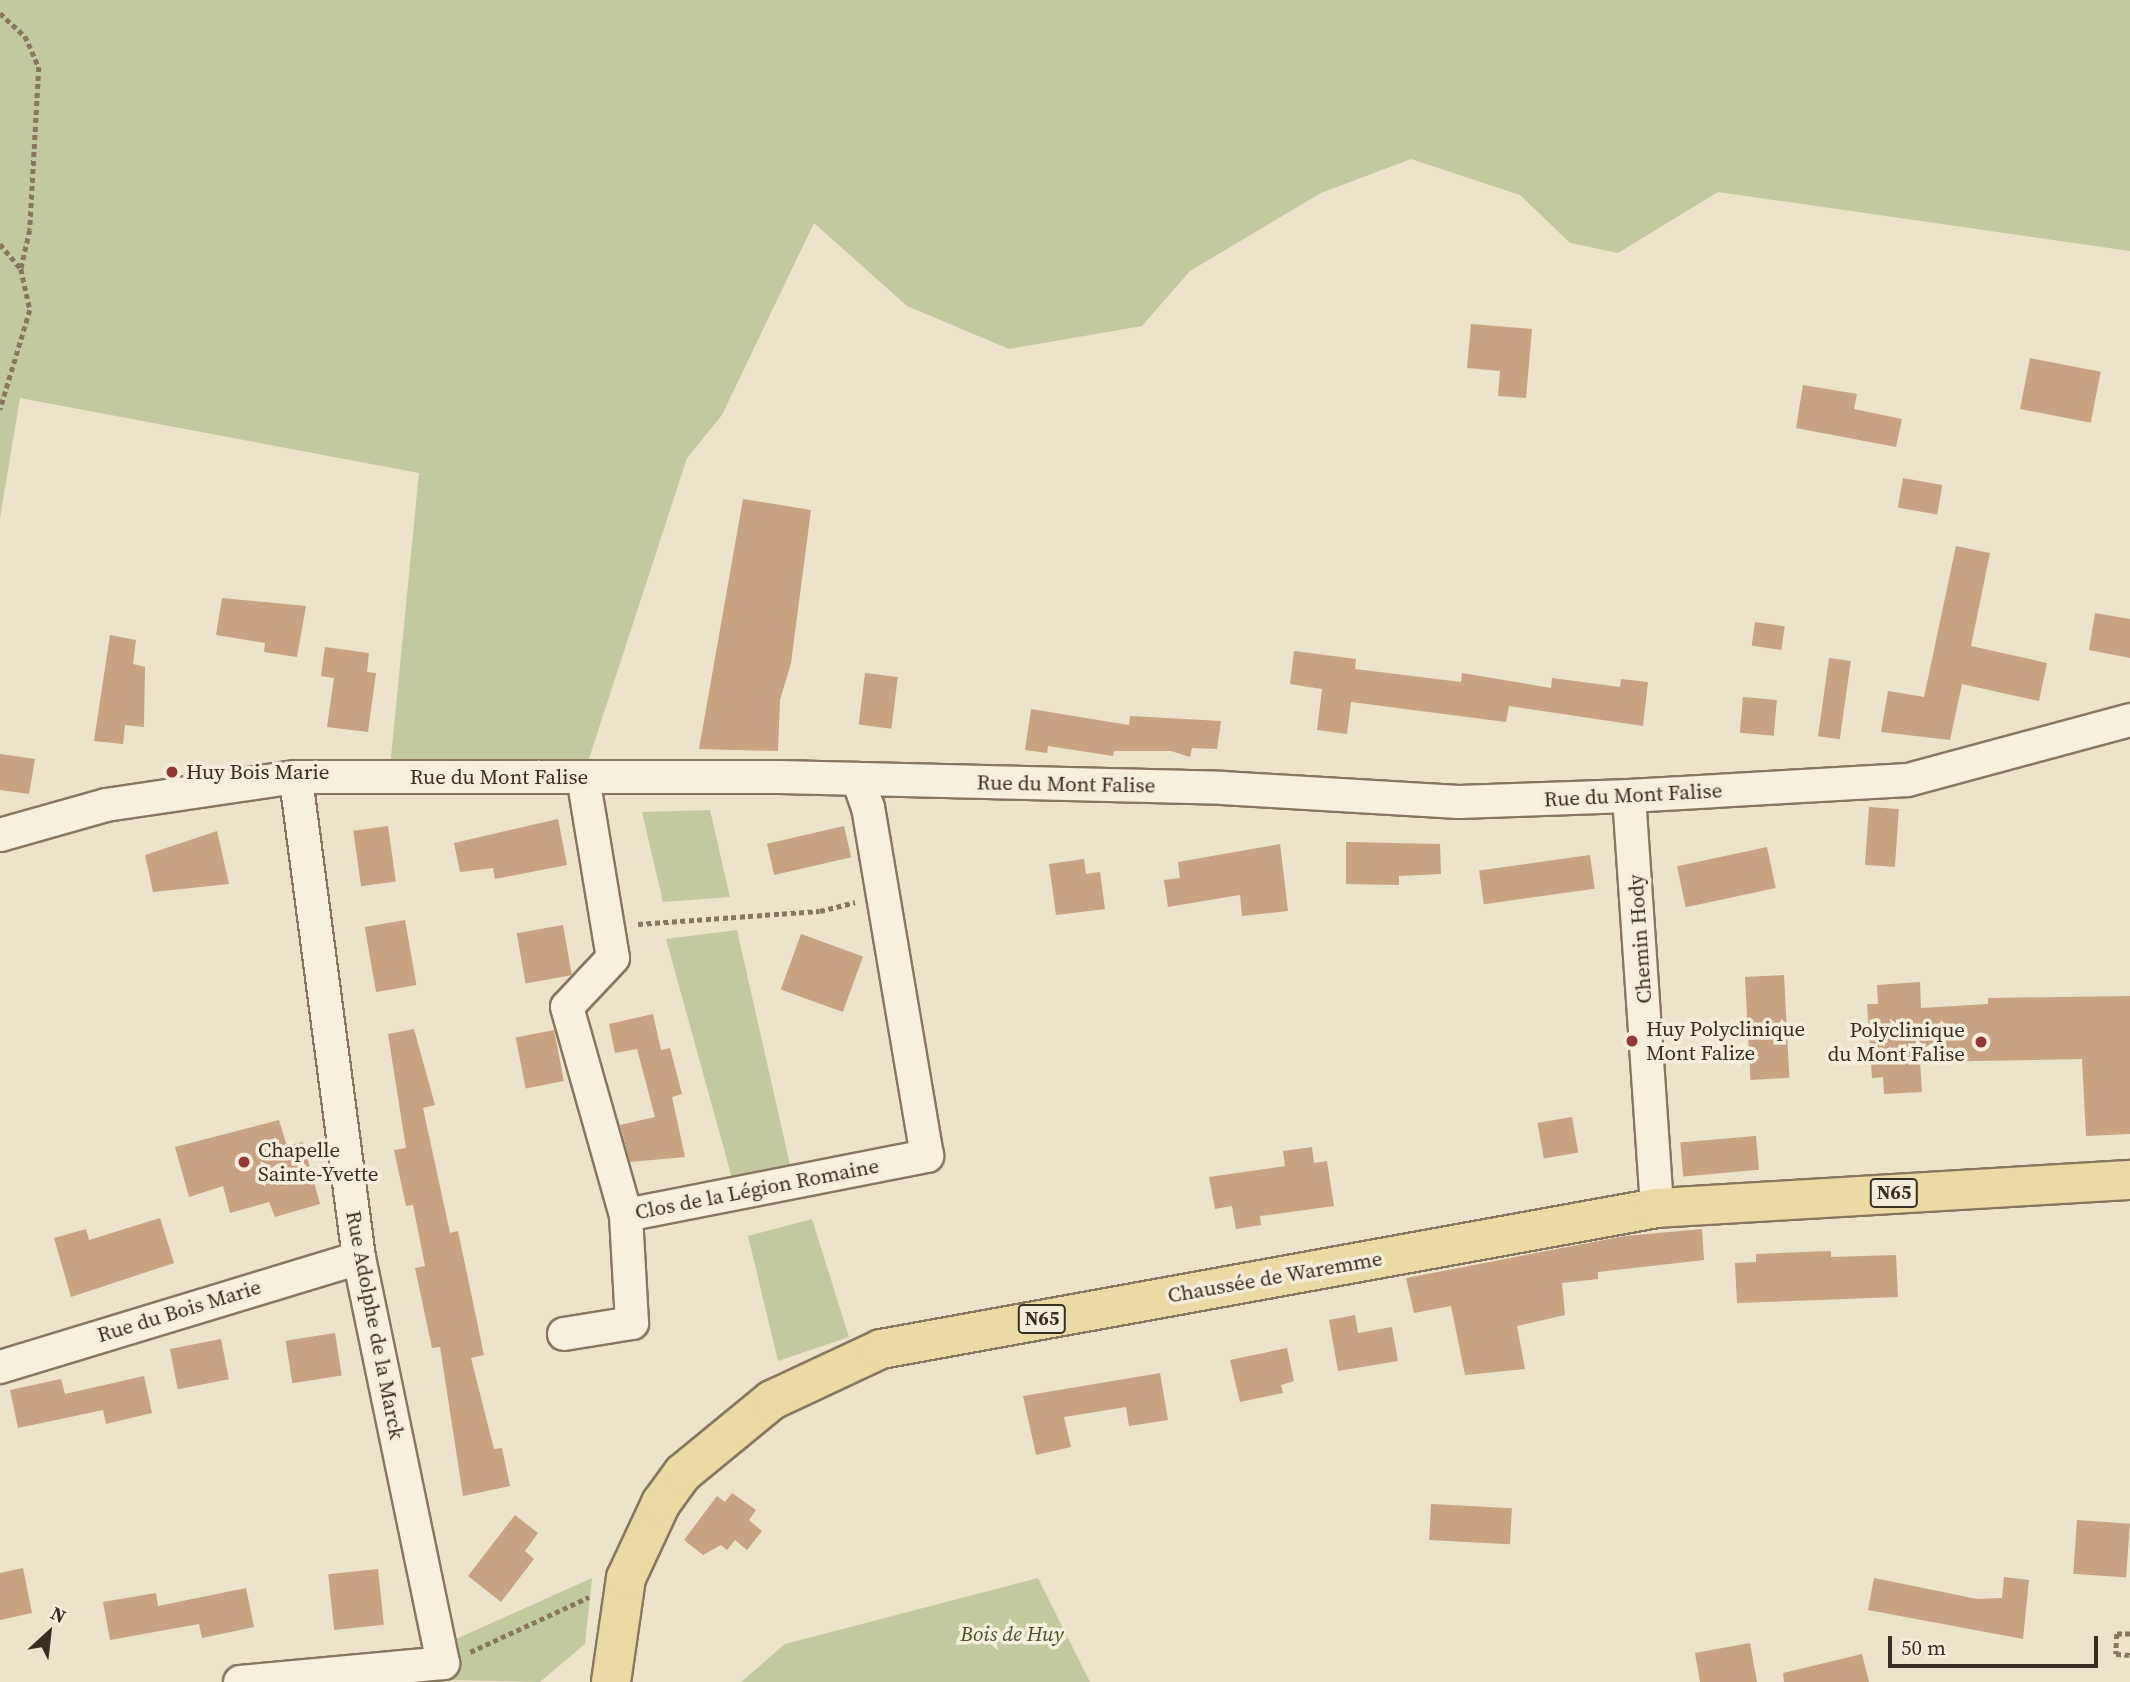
<!DOCTYPE html>
<meta charset="utf-8">
<style>
body{margin:0}
#map{position:relative;width:2130px;height:1682px;overflow:hidden;background:#ece3ca;font-family:"Source Serif 4",serif}
div>[style]{position:absolute}
.green>*{inset:0;background:#c2c99e}
.building>*{inset:0;background:#c7a283;transform-origin:0 0}
.path>*{height:4.5px;margin-top:-2.25px;transform-origin:0;background:repeating-linear-gradient(90deg,#877760 0 5px,transparent 0 8.5px)}
.roads{filter:drop-shadow(2px 0 #877760) drop-shadow(-2px 0 #877760) drop-shadow(0 2px #877760) drop-shadow(0 -2px #877760)}
.minor>*{height:32px;margin:-16px;padding:0 16px;transform-origin:16px;border-radius:16px;background:#f7f0dd}
.primary>*{height:38px;margin:-19px;padding:0 19px;transform-origin:19px;border-radius:19px;background:#ebd9a6}
.dots>*{width:19px;height:19px;translate:-50% -50%;box-sizing:border-box;border:4px solid #f4edd9;border-radius:50%}
span{translate:-50% -50%;white-space:nowrap;text-align:center;line-height:1.15;-webkit-text-stroke:7px #f4edd9;paint-order:stroke}
.shield-label span{padding:2px 5px;background:#f4edd9;border:2px solid;border-radius:5px;-webkit-text-stroke-width:0}
.shield-label{font-size:19px;color:#392e22;font-weight:700}
.poi-label{font-size:21px;color:#392e22}
.left{translate:0 -50%;text-align:left}
.right{translate:-100% -50%;text-align:right}
.street-label{font-size:21px;color:#392e22}
.park-label{font-size:21px;color:#47542a;font-style:italic}
.north{position:absolute;left:14px;top:1598px;width:70px;height:70px;-webkit-text-stroke:5px #f4edd9;paint-order:stroke;rotate:27deg;font-size:19px;font-weight:700;line-height:28px;text-align:center;color:#392e22}
.north::after{content:'';display:block;margin:auto;width:24px;height:32px;background:#392e22;clip-path:polygon(50% 0,100% 100%,50% 72%,0 100%)}
.scale{position:absolute;left:1888px;top:1636px;width:210px;height:32px;box-sizing:border-box;border:4px solid #392e22;border-top:0;padding-left:9px;font-size:21px;line-height:24px;white-space:nowrap;color:#392e22;-webkit-text-stroke:5px #f4edd9;paint-order:stroke}
</style>
<div id="map">
<div class="green">
<div style="clip-path:polygon(0 0,2130px 0,2130px 251px,1718px 192px,1618px 253px,1570px 243px,1520px 195px,1411px 159px,1321px 193px,1190px 271px,1142px 326px,1009px 349px,907px 306px,814px 223px,722px 415px,687px 458px,583px 777px,389px 777px,419px 473px,20px 398px,0 518px)"></div>
<div style="clip-path:polygon(710px 810px,730px 897px,663px 902px,642px 812px)"></div>
<div style="clip-path:polygon(737px 930px,790px 1165px,732px 1178px,666px 939px)"></div>
<div style="clip-path:polygon(812px 1219px,849px 1337px,778px 1361px,748px 1236px)"></div>
<div style="clip-path:polygon(592px 1578px,585px 1644px,540px 1682px,447px 1680px,456px 1639px)"></div>
<div style="clip-path:polygon(1038px 1578px,1090px 1682px,741px 1682px,785px 1644px)"></div>
</div>
<div class="building">
<div style="clip-path:polygon(1471px 324px,1532px 329px,1526px 398px,1498px 396px,1500px 371px,1467px 368px)"></div>
<div style="left:2030px;top:358px;width:72px;height:52px;rotate:11deg"></div>
<div style="clip-path:polygon(1803px 385px,1857px 394px,1854px 409px,1902px 419px,1896px 447px,1796px 428px)"></div>
<div style="left:1903px;top:478px;width:40px;height:30px;rotate:10deg"></div>
<div style="clip-path:polygon(743px 499px,811px 510px,791px 663px,780px 700px,778px 751px,699px 749px)"></div>
<div style="clip-path:polygon(1956px 546px,1990px 553px,1971px 646px,2047px 663px,2039px 701px,1962px 684px,1950px 740px,1881px 732px,1888px 691px,1924px 697px)"></div>
<div style="clip-path:polygon(222px 598px,306px 606px,297px 657px,264px 652px,265px 643px,216px 635px)"></div>
<div style="clip-path:polygon(2095px 613px,2130px 619px,2130px 658px,2089px 650px)"></div>
<div style="left:1755px;top:622px;width:30px;height:24px;rotate:8deg"></div>
<div style="clip-path:polygon(110px 635px,136px 640px,133px 664px,145px 667px,144px 727px,125px 725px,123px 744px,94px 741px)"></div>
<div style="clip-path:polygon(325px 647px,369px 653px,367px 672px,376px 673px,368px 732px,327px 727px,334px 678px,321px 676px)"></div>
<div style="clip-path:polygon(1294px 651px,1356px 659px,1355px 669px,1461px 682px,1462px 673px,1551px 688px,1552px 678px,1620px 687px,1621px 679px,1648px 682px,1643px 726px,1509px 706px,1506px 722px,1351px 702px,1347px 734px,1317px 730px,1322px 689px,1290px 684px)"></div>
<div style="left:1829px;top:658px;width:22px;height:79px;rotate:8deg"></div>
<div style="left:865px;top:673px;width:33px;height:52px;rotate:7deg"></div>
<div style="left:1743px;top:697px;width:34px;height:36px;rotate:5deg"></div>
<div style="clip-path:polygon(1031px 709px,1129px 725px,1130px 716px,1221px 721px,1217px 749px,1192px 748px,1190px 757px,1171px 751px,1114px 751px,1113px 756px,1048px 746px,1047px 753px,1025px 750px)"></div>
<div style="clip-path:polygon(0 754px,35px 759px,29px 794px,0 790px)"></div>
<div style="left:1869px;top:807px;width:30px;height:58px;rotate:4deg"></div>
<div style="clip-path:polygon(558px 819px,567px 865px,495px 879px,493px 868px,460px 872px,454px 843px)"></div>
<div style="left:388px;top:826px;width:56px;height:35px;rotate:82deg"></div>
<div style="left:844px;top:826px;width:32px;height:79px;rotate:77deg"></div>
<div style="clip-path:polygon(217px 831px,229px 884px,153px 892px,145px 855px)"></div>
<div style="clip-path:polygon(1346px 842px,1440px 844px,1441px 874px,1399px 876px,1399px 885px,1346px 884px)"></div>
<div style="clip-path:polygon(1280px 844px,1288px 911px,1242px 916px,1240px 895px,1168px 907px,1164px 880px,1180px 878px,1178px 862px)"></div>
<div style="left:1767px;top:847px;width:42px;height:92px;rotate:78deg"></div>
<div style="left:1590px;top:855px;width:34px;height:112px;rotate:82deg"></div>
<div style="clip-path:polygon(1084px 859px,1086px 874px,1100px 872px,1105px 909px,1056px 915px,1049px 864px)"></div>
<div style="left:405px;top:920px;width:66px;height:41px;rotate:80deg"></div>
<div style="left:563px;top:925px;width:51px;height:47px;rotate:80deg"></div>
<div style="left:801px;top:934px;width:66px;height:59px;rotate:20deg"></div>
<div style="left:1784px;top:975px;width:103px;height:39px;rotate:87deg"></div>
<div style="clip-path:polygon(1920px 982px,1921px 1008px,1988px 1004px,1988px 998px,2130px 996px,2130px 1134px,2086px 1136px,2082px 1059px,1920px 1062px,1922px 1092px,1884px 1094px,1883px 1077px,1872px 1078px,1867px 1004px,1878px 1004px,1877px 985px)"></div>
<div style="clip-path:polygon(653px 1014px,661px 1050px,670px 1048px,682px 1094px,672px 1097px,685px 1157px,630px 1162px,620px 1125px,655px 1117px,637px 1049px,615px 1053px,609px 1024px)"></div>
<div style="clip-path:polygon(414px 1029px,435px 1105px,423px 1108px,450px 1233px,458px 1231px,484px 1355px,471px 1358px,494px 1449px,502px 1448px,510px 1486px,463px 1496px,440px 1347px,432px 1348px,415px 1268px,425px 1266px,413px 1205px,406px 1206px,394px 1150px,406px 1148px,388px 1034px)"></div>
<div style="left:554px;top:1030px;width:52px;height:39px;rotate:79deg"></div>
<div style="left:1572px;top:1117px;width:36px;height:35px;rotate:80deg"></div>
<div style="clip-path:polygon(279px 1120px,287px 1146px,303px 1142px,320px 1204px,275px 1217px,269px 1202px,230px 1213px,223px 1186px,189px 1197px,175px 1147px)"></div>
<div style="left:1756px;top:1136px;width:34px;height:76px;rotate:85deg"></div>
<div style="clip-path:polygon(1312px 1147px,1314px 1163px,1327px 1161px,1334px 1206px,1260px 1216px,1261px 1225px,1236px 1229px,1232px 1206px,1215px 1209px,1209px 1177px,1285px 1166px,1283px 1151px)"></div>
<div style="clip-path:polygon(160px 1218px,174px 1263px,71px 1297px,54px 1238px,86px 1229px,89px 1240px)"></div>
<div style="clip-path:polygon(1702px 1229px,1704px 1260px,1598px 1272px,1598px 1279px,1562px 1283px,1565px 1315px,1517px 1326px,1525px 1369px,1465px 1375px,1451px 1306px,1414px 1313px,1406px 1278px,1625px 1236px)"></div>
<div style="clip-path:polygon(1831px 1251px,1831px 1257px,1896px 1255px,1898px 1297px,1737px 1303px,1735px 1263px,1756px 1262px,1756px 1254px)"></div>
<div style="clip-path:polygon(1355px 1315px,1358px 1333px,1392px 1327px,1398px 1361px,1338px 1371px,1329px 1320px)"></div>
<div style="left:335px;top:1333px;width:43px;height:50px;rotate:81deg"></div>
<div style="left:221px;top:1339px;width:41px;height:52px;rotate:79deg"></div>
<div style="clip-path:polygon(1287px 1348px,1294px 1381px,1281px 1385px,1283px 1393px,1240px 1402px,1230px 1360px)"></div>
<div style="clip-path:polygon(1160px 1373px,1168px 1420px,1129px 1426px,1126px 1407px,1064px 1417px,1071px 1447px,1036px 1455px,1023px 1396px)"></div>
<div style="clip-path:polygon(144px 1376px,152px 1413px,106px 1424px,103px 1410px,18px 1428px,10px 1390px,61px 1379px,65px 1394px)"></div>
<div style="clip-path:polygon(732px 1493px,756px 1510px,749px 1520px,762px 1531px,747px 1550px,735px 1540px,727px 1550px,721px 1545px,703px 1555px,684px 1540px,717px 1496px,725px 1502px)"></div>
<div style="left:1431px;top:1504px;width:81px;height:36px;rotate:3deg"></div>
<div style="clip-path:polygon(515px 1515px,538px 1533px,525px 1551px,534px 1559px,501px 1602px,468px 1576px)"></div>
<div style="left:2077px;top:1520px;width:53px;height:54px;rotate:4deg"></div>
<div style="clip-path:polygon(23px 1568px,32px 1613px,0 1620px,0 1573px)"></div>
<div style="left:378px;top:1569px;width:56px;height:50px;rotate:84deg"></div>
<div style="clip-path:polygon(2004px 1577px,2029px 1580px,2023px 1639px,1868px 1610px,1874px 1578px,1977px 1599px,2002px 1598px)"></div>
<div style="clip-path:polygon(246px 1588px,254px 1627px,202px 1638px,199px 1624px,110px 1640px,103px 1602px,156px 1593px,158px 1606px)"></div>
<div style="clip-path:polygon(1750px 1643px,1757px 1682px,1700px 1682px,1695px 1653px)"></div>
<div style="clip-path:polygon(1862px 1654px,1869px 1682px,1784px 1682px,1783px 1673px)"></div>
</div>
<div class="path">
<div style="left:0;top:13px;width:34px;rotate:43deg"></div>
<div style="left:25px;top:36px;width:34px;rotate:66deg"></div>
<div style="left:39px;top:67px;width:163px;rotate:93.2deg"></div>
<div style="left:30px;top:230px;width:40px;rotate:103deg"></div>
<div style="left:0;top:244px;width:33px;rotate:50deg"></div>
<div style="left:21px;top:269px;width:42px;rotate:77.6deg"></div>
<div style="left:30px;top:310px;width:104px;rotate:106.7deg"></div>
<div style="left:638px;top:924px;width:182px;rotate:-4.1deg"></div>
<div style="left:820px;top:911px;width:36px;rotate:-14deg"></div>
<div style="left:2130px;top:1634px;width:13px;rotate:180deg"></div>
<div style="left:2117px;top:1634px;width:20px;rotate:93deg"></div>
<div style="left:2116px;top:1654px;width:14px;rotate:4deg"></div>
<div style="left:470px;top:1652px;width:131px;rotate:-24.8deg"></div>
</div>
<div class="roads">
<div class="minor">
<div style="left:583px;top:777px;width:183px;rotate:80.6deg"></div>
<div style="left:613px;top:958px;width:67px;rotate:133.2deg"></div>
<div style="left:567px;top:1007px;width:216px;rotate:74.2deg"></div>
<div style="left:626px;top:1215px;width:307px;rotate:-11.1deg"></div>
<div style="left:927px;top:1156px;width:353px;rotate:-99.6deg"></div>
<div style="left:868px;top:808px;width:31px;rotate:-109deg"></div>
<div style="left:1629px;top:796px;width:413px;rotate:86.1deg"></div>
<div style="left:0;top:835px;width:110px;rotate:-15.8deg"></div>
<div style="left:106px;top:805px;width:192px;rotate:-8.4deg"></div>
<div style="left:296px;top:777px;width:483px"></div>
<div style="left:779px;top:777px;width:443px;rotate:1.4deg"></div>
<div style="left:1222px;top:788px;width:237px;rotate:3.4deg"></div>
<div style="left:1459px;top:802px;width:170px;rotate:-2deg"></div>
<div style="left:1629px;top:796px;width:279px;rotate:-3.3deg"></div>
<div style="left:1908px;top:780px;width:230px;rotate:-15.1deg"></div>
<div style="left:564px;top:1334px;width:69px;rotate:-9.2deg"></div>
<div style="left:632px;top:1323px;width:108px;rotate:-93.2deg"></div>
<div style="left:0;top:1367px;width:375px;rotate:-16.9deg"></div>
<div style="left:240px;top:1682px;width:204px;rotate:-5.3deg"></div>
<div style="left:443px;top:1663px;width:414px;rotate:-101.7deg"></div>
<div style="left:359px;top:1258px;width:485px;rotate:-97.5deg"></div>
</div>
<div class="primary">
<div style="left:611px;top:1682px;width:105px;rotate:-81.8deg"></div>
<div style="left:626px;top:1578px;width:83px;rotate:-65deg"></div>
<div style="left:661px;top:1503px;width:37px;rotate:-54deg"></div>
<div style="left:683px;top:1473px;width:115px;rotate:-39.4deg"></div>
<div style="left:772px;top:1400px;width:120px;rotate:-25.1deg"></div>
<div style="left:881px;top:1349px;width:789px;rotate:-10.3deg"></div>
<div style="left:1657px;top:1208px;width:474px;rotate:-3.4deg"></div>
</div>
</div>
<div class="dots">
<div style="left:172px;top:772px;background:#923834"></div>
<div style="left:1632px;top:1041px;background:#923834"></div>
<div style="left:1981px;top:1042px;background:#923834"></div>
<div style="left:244px;top:1162px;background:#923834"></div>
</div>
<div class="shield-label">
<span style="left:1894px;top:1193px">N65</span>
<span style="left:1042px;top:1319px">N65</span>
</div>
<div class="poi-label">
<span class="left" style="left:186px;top:772px">Huy Bois Marie</span>
<span class="left" style="left:1646px;top:1041px">Huy Polyclinique<br>Mont Falize</span>
<span class="right" style="left:1965px;top:1042px">Polyclinique<br>du Mont Falise</span>
<span class="left" style="left:258px;top:1162px">Chapelle<br>Sainte-Yvette</span>
</div>
<div class="street-label">
<span style="left:499px;top:777px">Rue du Mont Falise</span>
<span style="left:1066px;top:784px;rotate:1deg">Rue du Mont Falise</span>
<span style="left:1633px;top:795px;rotate:-3deg">Rue du Mont Falise</span>
<span style="left:1640px;top:939px;rotate:-94deg">Chemin Hody</span>
<span style="left:757px;top:1189px;rotate:-11deg">Clos de la Légion Romaine</span>
<span style="left:1275px;top:1277px;rotate:-10deg">Chaussée de Waremme</span>
<span style="left:179px;top:1311px;rotate:-17deg">Rue du Bois Marie</span>
<span style="left:375px;top:1325px;rotate:79deg">Rue Adolphe de la Marck</span>
</div>
<div class="park-label">
<span style="left:1012px;top:1634px">Bois de Huy</span>
</div>
<div class="north">N</div>
<div class="scale">50 m</div>
</div>
